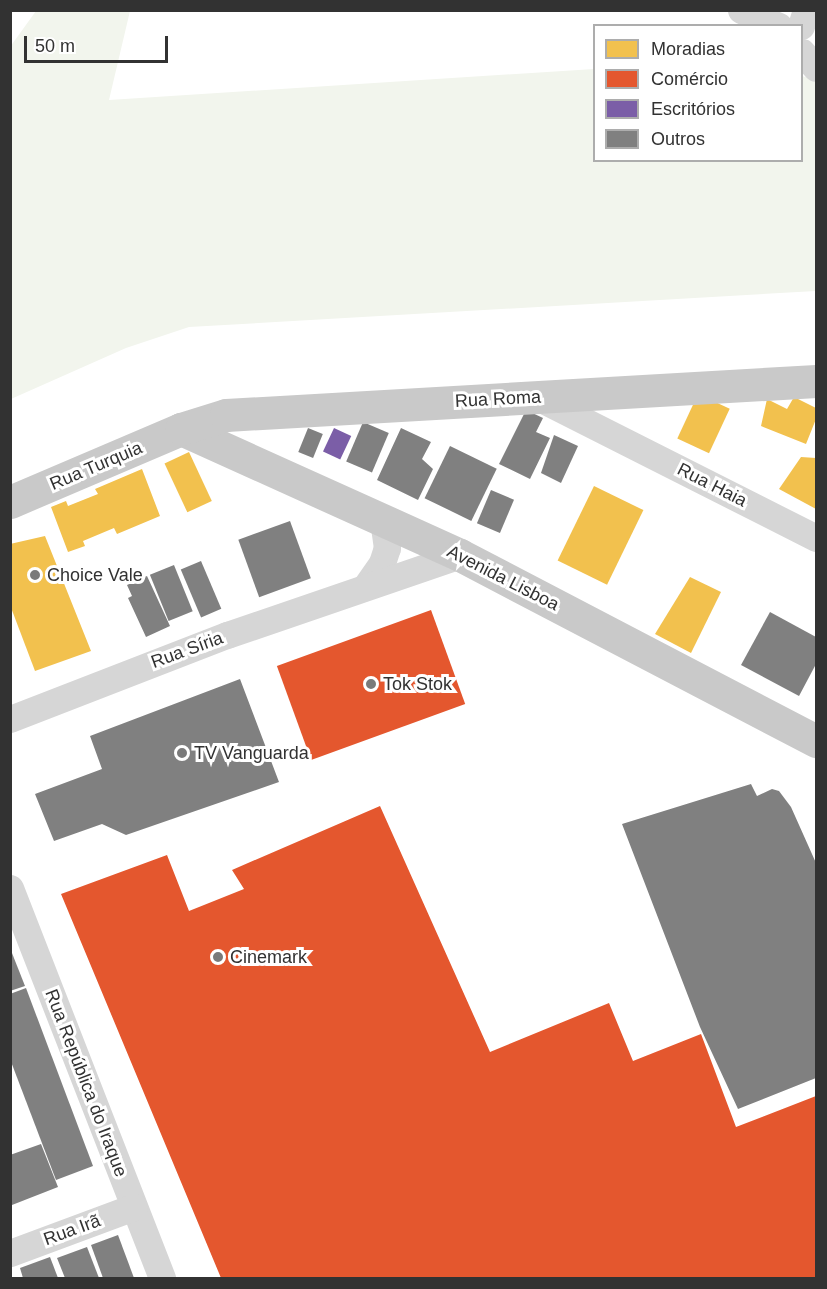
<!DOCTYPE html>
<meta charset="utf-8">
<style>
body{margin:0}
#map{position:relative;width:827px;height:1289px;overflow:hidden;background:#fff;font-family:Helvetica,sans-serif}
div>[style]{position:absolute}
.green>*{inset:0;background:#f2f5ed}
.homes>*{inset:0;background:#f2c14e;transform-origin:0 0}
.shops>*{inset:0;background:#e4572e;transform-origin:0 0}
.offices>*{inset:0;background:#7b5ea7;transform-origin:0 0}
.building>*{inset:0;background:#808080;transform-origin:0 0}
.minor>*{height:27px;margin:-13.5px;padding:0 13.5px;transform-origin:13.5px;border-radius:13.5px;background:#d6d6d6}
.major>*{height:33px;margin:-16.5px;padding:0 16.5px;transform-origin:16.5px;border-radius:16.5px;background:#c9c9c9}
.dots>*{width:16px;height:16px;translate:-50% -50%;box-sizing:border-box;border:3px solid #fff;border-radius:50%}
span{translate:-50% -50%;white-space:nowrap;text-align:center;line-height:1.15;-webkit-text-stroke:6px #fff;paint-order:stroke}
.street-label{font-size:18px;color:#323232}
.poi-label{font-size:18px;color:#323232}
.left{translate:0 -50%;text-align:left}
.frame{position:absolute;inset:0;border:12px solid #323232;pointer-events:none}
.legend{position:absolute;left:593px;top:24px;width:210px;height:138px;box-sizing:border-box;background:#fff;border:2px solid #adadad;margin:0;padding:8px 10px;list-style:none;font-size:18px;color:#323232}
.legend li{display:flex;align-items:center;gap:12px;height:30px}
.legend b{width:30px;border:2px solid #adadad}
.scale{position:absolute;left:24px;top:36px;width:144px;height:27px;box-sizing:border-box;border:3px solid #323232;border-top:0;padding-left:8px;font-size:18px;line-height:21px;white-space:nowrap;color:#323232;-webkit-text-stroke:4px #fff;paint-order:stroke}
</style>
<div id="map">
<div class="green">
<div style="clip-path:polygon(36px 11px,130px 11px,109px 100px,594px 69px,594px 160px,802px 160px,802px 76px,812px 79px,816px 81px,816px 291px,189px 327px,126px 348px,11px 399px,10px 47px)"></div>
</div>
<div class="homes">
<div style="left:698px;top:394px;width:35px;height:49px;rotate:25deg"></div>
<div style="clip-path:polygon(794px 397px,816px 408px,816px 419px,806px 444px,761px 426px,767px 399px,787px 409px)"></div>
<div style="left:189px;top:452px;width:54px;height:27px;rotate:65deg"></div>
<div style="clip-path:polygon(801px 457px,816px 458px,816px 509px,779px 489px)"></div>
<div style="clip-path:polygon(142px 469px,160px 516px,117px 534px,114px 528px,83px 541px,85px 546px,68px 552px,51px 507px,66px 501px,68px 506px,98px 494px,95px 489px)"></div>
<div style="left:594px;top:486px;width:55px;height:83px;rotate:26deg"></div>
<div style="clip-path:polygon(45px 536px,91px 651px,35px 671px,10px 605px,10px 544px)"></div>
<div style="clip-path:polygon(690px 577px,721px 592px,691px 653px,655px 634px)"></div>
</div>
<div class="shops">
<div style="left:431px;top:610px;width:100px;height:164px;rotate:70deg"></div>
<div style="clip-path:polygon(380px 806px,490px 1052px,609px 1003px,633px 1061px,701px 1034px,736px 1127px,816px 1096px,816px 1278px,221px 1278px,61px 894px,167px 855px,189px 911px,244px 889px,232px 870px)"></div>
</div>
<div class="offices">
<div style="left:334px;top:428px;width:19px;height:26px;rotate:25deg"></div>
</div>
<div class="building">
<div style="clip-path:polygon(526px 410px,543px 418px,536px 432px,550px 438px,530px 479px,499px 464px)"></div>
<div style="left:363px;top:422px;width:28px;height:43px;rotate:23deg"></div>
<div style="left:308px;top:428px;width:16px;height:26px;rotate:22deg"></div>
<div style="clip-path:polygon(401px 428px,431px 442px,422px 459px,433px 469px,418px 500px,377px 480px)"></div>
<div style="clip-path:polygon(554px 435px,578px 446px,561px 483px,541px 473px)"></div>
<div style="left:450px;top:446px;width:52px;height:58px;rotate:26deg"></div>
<div style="left:491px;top:490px;width:25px;height:36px;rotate:23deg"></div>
<div style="left:290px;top:521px;width:61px;height:55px;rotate:70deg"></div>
<div style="left:201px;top:561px;width:52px;height:22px;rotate:67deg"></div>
<div style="left:174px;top:565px;width:50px;height:26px;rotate:68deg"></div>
<div style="clip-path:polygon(147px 576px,170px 626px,146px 637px,128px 598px,132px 596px,127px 585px)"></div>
<div style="clip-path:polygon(770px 612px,816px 637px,816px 664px,799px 696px,741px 665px)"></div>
<div style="clip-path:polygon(240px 679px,279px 782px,126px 835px,102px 824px,54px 841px,35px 794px,102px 769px,90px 736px)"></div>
<div style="clip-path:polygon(751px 784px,757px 796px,772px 789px,779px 791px,791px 807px,816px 863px,816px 1078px,738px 1109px,700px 1027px,622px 824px)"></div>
<div style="clip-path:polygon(10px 948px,25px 986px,10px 991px)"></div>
<div style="clip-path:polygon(26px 988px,93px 1166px,56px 1180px,10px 1059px,10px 994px)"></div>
<div style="clip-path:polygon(41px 1144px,58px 1187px,12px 1205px,10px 1155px)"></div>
<div style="clip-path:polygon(118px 1235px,134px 1278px,103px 1278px,91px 1245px)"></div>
<div style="clip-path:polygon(87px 1247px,99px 1278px,65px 1278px,57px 1258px)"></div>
<div style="clip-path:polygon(50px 1257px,58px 1278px,23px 1278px,20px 1268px)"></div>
</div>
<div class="minor">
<div style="left:741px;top:10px;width:41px;rotate:22.8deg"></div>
<div style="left:801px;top:26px;width:17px;rotate:-73deg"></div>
<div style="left:802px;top:52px;width:21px;rotate:49deg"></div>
<div style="left:537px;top:397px;width:313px;rotate:26.8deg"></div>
<div style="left:366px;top:586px;width:28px;rotate:-55deg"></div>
<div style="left:382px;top:563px;width:16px;rotate:-72deg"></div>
<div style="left:387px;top:548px;width:27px;rotate:-98deg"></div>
<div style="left:10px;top:719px;width:233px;rotate:-21.2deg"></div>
<div style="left:227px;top:635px;width:246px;rotate:-18.9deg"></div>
<div style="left:10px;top:888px;width:419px;rotate:68.7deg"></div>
<div style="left:10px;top:1253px;width:132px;rotate:-20.4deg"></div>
</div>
<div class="major">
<div style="left:181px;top:429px;width:306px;rotate:24.3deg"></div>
<div style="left:460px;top:555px;width:402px;rotate:27.6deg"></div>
<div style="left:10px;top:502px;width:186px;rotate:-23.1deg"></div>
<div style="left:181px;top:429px;width:47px;rotate:-17.3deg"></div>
<div style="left:226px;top:415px;width:591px;rotate:-3.3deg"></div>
</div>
<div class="dots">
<div style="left:35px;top:575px;background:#7a7a7a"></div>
<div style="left:371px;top:684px;background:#7a7a7a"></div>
<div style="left:182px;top:753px;background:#7a7a7a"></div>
<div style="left:218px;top:957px;background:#7a7a7a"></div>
</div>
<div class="street-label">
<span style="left:498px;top:399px;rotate:-3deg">Rua Roma</span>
<span style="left:96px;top:466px;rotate:-23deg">Rua Turquia</span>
<span style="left:712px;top:485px;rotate:27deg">Rua Haia</span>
<span style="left:503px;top:578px;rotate:27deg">Avenida Lisboa</span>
<span style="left:187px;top:650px;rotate:-20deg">Rua Síria</span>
<span style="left:86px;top:1083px;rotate:69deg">Rua República do Iraque</span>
<span style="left:72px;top:1230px;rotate:-20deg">Rua Irã</span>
</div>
<div class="poi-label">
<span class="left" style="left:47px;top:575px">Choice Vale</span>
<span class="left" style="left:383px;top:684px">Tok Stok</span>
<span class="left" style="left:194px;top:753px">TV Vanguarda</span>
<span class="left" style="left:230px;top:957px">Cinemark</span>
</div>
<div class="frame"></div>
<ul class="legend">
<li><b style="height:16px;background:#f2c14e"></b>Moradias</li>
<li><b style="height:16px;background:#e4572e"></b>Comércio</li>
<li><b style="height:16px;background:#7b5ea7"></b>Escritórios</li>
<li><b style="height:16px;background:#808080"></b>Outros</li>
</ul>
<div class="scale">50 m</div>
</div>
